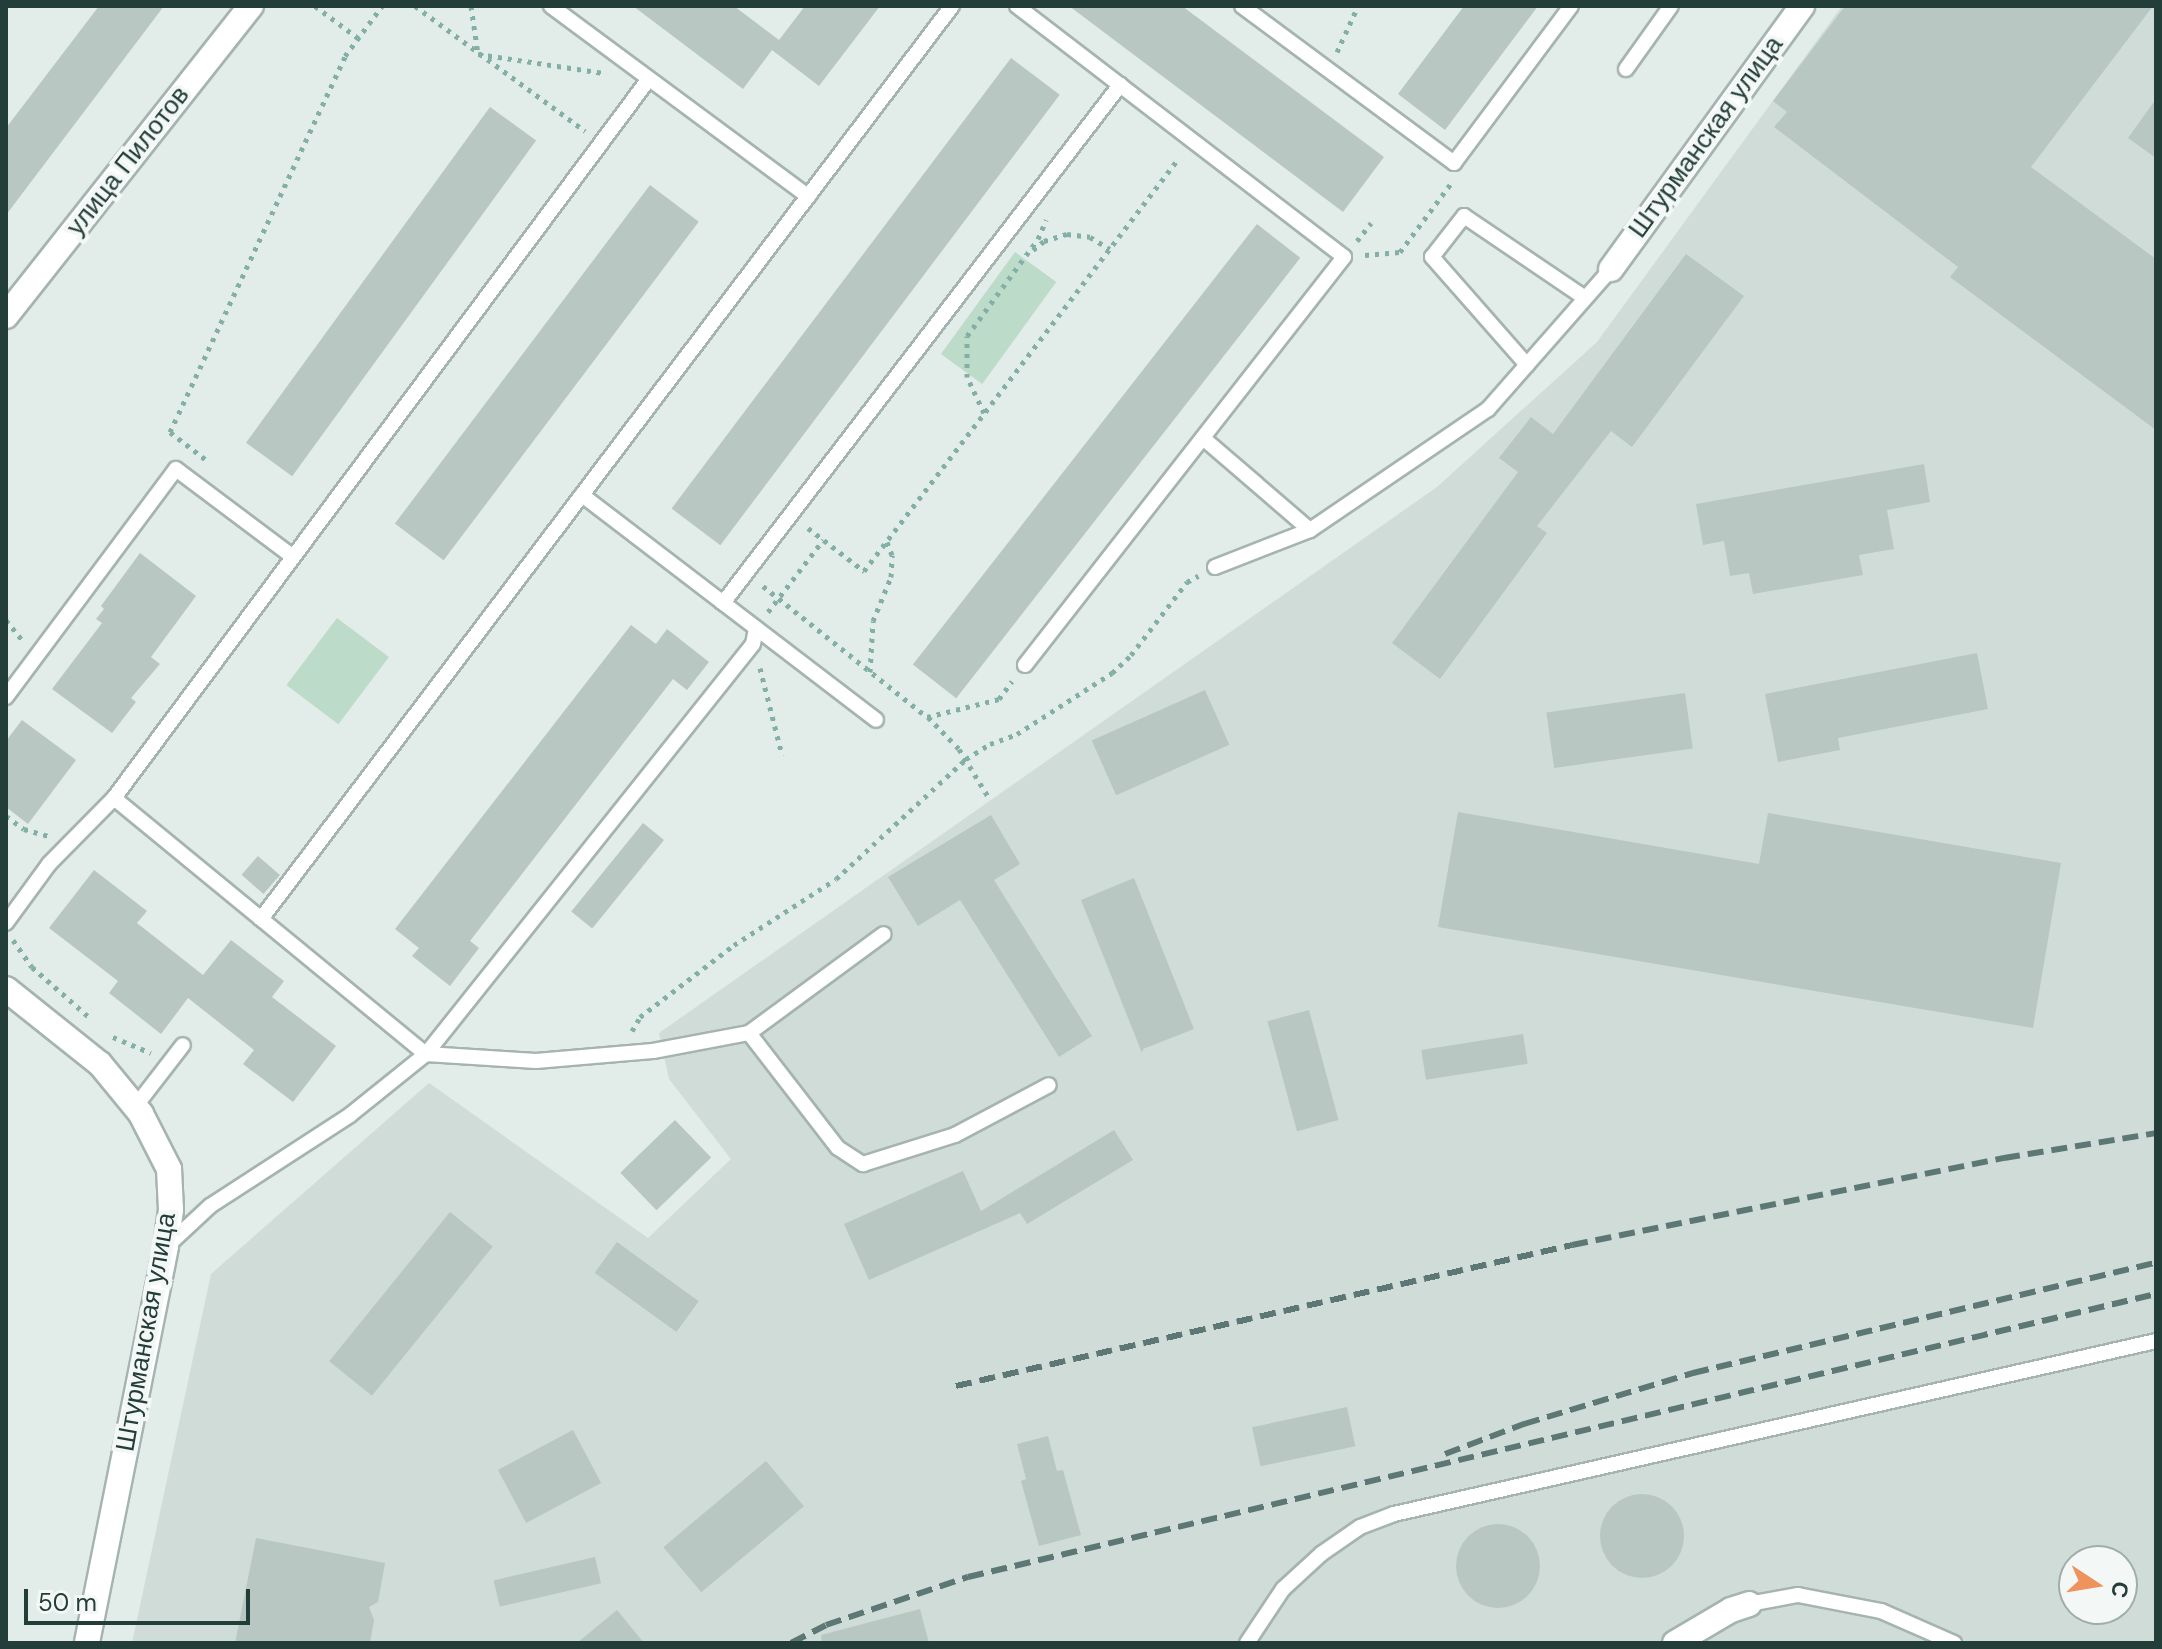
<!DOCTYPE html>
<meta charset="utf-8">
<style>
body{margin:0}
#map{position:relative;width:2162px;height:1649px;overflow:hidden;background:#e2ece9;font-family:"DM Sans",sans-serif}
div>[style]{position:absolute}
.built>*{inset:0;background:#d0dcd8}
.green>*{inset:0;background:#bcdcc9;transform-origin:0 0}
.building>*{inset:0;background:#b8c7c2;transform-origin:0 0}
.round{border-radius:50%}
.path>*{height:5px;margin-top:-2.5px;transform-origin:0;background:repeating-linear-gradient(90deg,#84afa6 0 4px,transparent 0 10px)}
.roads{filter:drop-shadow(2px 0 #a5b4b1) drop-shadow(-2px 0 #a5b4b1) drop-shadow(0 2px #a5b4b1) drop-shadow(0 -2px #a5b4b1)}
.service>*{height:14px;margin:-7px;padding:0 7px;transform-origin:7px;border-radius:7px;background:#fff}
.minor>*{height:24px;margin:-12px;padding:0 12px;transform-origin:12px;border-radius:12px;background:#fff}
.tertiary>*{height:24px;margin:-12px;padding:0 12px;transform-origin:12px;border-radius:12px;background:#fff}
.rail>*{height:6px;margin-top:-3px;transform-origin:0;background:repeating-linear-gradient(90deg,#5d7874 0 16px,transparent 0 24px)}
span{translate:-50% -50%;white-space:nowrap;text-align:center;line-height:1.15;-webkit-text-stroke:8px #f3f8f6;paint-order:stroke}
.street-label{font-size:26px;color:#233d39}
.frame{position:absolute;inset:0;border:8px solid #233d39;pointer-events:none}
.north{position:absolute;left:2058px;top:1545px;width:80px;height:80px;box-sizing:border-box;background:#f3f8f6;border:2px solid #a0adaa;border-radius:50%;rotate:102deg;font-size:22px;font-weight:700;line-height:32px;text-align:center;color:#233d39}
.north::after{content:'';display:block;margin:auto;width:28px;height:36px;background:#ee935e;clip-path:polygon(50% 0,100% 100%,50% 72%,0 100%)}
.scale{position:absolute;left:24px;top:1589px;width:226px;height:36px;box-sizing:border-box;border:4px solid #233d39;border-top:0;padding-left:10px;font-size:24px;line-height:28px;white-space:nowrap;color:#233d39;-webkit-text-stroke:6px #f3f8f6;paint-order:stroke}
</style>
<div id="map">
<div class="built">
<div style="clip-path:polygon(evenodd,1842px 6px,2156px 6px,2156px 1643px,132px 1643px,211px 1274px,429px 1083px,648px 1238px,731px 1159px,669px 1079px,659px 1033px,1437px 487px,1597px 342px,1842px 6px,2074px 1561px,2122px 1561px,2122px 1609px,2074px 1609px,2074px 1561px)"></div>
</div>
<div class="green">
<div style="left:1015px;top:252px;width:51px;height:126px;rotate:36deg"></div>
<div style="left:337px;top:618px;width:65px;height:84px;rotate:37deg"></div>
</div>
<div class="building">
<div style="clip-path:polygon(99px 6px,164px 6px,6px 215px,6px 128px)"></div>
<div style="clip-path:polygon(633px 6px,734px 6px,779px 40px,805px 6px,880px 6px,819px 86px,772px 50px,743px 89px)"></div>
<div style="clip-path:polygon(1069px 6px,1182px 6px,1384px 157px,1343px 212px)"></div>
<div style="clip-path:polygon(1464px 6px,1538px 6px,1445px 130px,1398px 94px)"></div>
<div style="clip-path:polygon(1845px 6px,2153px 6px,2031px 167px,2156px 259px,2156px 430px,1950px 277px,1958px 267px,1774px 127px,1787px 112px,1773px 101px)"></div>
<div style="left:1011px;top:58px;width:61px;height:564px;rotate:37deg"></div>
<div style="clip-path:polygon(2156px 99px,2156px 158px,2128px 138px)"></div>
<div style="left:490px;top:107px;width:57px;height:415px;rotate:36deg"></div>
<div style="left:650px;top:185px;width:61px;height:424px;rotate:37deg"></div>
<div style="left:1257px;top:224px;width:55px;height:559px;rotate:38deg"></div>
<div style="clip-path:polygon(1686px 254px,1744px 296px,1632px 447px,1611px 431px,1537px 526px,1547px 533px,1440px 679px,1392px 643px,1518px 472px,1499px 458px,1531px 417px,1553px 434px)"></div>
<div style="clip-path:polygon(1924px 464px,1930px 502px,1887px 510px,1894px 549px,1859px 555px,1863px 575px,1753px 594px,1749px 573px,1730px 576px,1724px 541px,1703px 545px,1696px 504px)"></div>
<div style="clip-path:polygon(140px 553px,196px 596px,151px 657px,160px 664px,131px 698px,136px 702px,112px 733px,52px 689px,102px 623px,96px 619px,104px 609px,101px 606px)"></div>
<div style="clip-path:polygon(631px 625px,656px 644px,667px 629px,709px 662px,687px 690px,673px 679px,470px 941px,479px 948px,450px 986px,412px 956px,419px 948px,395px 929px)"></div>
<div style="clip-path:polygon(1977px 653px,1988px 709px,1838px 738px,1840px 750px,1778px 762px,1765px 694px)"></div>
<div style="left:1205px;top:690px;width:60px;height:124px;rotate:66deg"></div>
<div style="left:1685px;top:693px;width:56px;height:140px;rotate:82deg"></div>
<div style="clip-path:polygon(22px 720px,76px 760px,28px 824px,6px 807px,6px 741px)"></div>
<div style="clip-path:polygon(1458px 812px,1759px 864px,1768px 813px,2061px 863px,2033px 1028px,1438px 927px)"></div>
<div style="clip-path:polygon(991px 815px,1020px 864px,994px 880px,1092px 1036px,1059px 1057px,960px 900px,918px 926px,888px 877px)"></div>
<div style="left:643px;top:823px;width:27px;height:114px;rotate:39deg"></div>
<div style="left:258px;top:856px;width:29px;height:25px;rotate:41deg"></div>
<div style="clip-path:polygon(94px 870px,147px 911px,137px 923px,203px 975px,231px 940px,284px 981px,272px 997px,336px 1046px,293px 1102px,243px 1064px,254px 1050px,188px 998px,161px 1034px,109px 993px,118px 981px,49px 928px)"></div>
<div style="clip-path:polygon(1134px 878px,1194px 1029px,1143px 1049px,1142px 1053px,1081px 900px)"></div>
<div style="left:1309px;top:1010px;width:114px;height:43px;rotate:75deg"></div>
<div style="left:1523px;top:1034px;width:30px;height:103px;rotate:81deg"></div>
<div style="left:675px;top:1120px;width:52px;height:76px;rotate:46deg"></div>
<div style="clip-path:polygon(1114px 1130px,1133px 1160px,1027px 1224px,1020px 1213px,869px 1280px,844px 1224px,963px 1171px,981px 1211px)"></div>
<div style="left:450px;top:1212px;width:55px;height:192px;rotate:39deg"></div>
<div style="left:617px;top:1242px;width:101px;height:38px;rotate:36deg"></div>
<div style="left:1347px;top:1407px;width:40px;height:97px;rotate:78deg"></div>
<div style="left:573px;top:1430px;width:60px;height:85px;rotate:62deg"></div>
<div style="clip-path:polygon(1048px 1436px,1057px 1471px,1063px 1470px,1081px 1535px,1039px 1546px,1021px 1481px,1026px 1479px,1017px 1444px)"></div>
<div style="left:766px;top:1461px;width:59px;height:134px;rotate:50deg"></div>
<div class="round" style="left:1600px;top:1494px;width:84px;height:84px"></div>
<div class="round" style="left:1456px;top:1524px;width:84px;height:84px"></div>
<div style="clip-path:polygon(256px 1538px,385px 1563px,378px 1602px,369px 1607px,374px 1620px,370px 1643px,235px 1643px)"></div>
<div style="left:595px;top:1557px;width:27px;height:104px;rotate:77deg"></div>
<div style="clip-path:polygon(920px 1609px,929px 1643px,822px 1643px,821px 1635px)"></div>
<div style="clip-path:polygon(617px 1610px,644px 1643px,577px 1643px)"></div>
</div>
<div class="path">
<div style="left:315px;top:6px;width:54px;rotate:36.7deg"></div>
<div style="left:415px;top:6px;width:211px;rotate:36.3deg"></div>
<div style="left:471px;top:6px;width:49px;rotate:81.7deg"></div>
<div style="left:478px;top:54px;width:127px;rotate:8.6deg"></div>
<div style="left:1337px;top:52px;width:51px;rotate:-65.5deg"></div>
<div style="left:1357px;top:241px;width:23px;rotate:-52deg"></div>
<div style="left:1033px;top:250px;width:14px;rotate:-39deg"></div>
<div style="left:1044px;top:241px;width:24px;rotate:-17deg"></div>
<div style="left:1067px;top:234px;width:23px;rotate:7deg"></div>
<div style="left:1090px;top:237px;width:23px;rotate:31deg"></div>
<div style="left:1365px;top:255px;width:35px;rotate:-5deg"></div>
<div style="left:1400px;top:252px;width:87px;rotate:-53.4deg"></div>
<div style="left:984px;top:413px;width:40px;rotate:-115deg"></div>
<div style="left:967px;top:377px;width:41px;rotate:-90deg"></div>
<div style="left:967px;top:336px;width:120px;rotate:-53.8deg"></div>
<div style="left:1038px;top:239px;width:21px;rotate:-67deg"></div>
<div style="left:205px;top:459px;width:44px;rotate:-142.4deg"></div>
<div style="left:170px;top:432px;width:415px;rotate:-65deg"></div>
<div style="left:345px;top:56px;width:62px;rotate:-53.5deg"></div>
<div style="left:808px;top:528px;width:71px;rotate:37.5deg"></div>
<div style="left:864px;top:571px;width:519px;rotate:-52.67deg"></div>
<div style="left:763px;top:586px;width:210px;rotate:38.6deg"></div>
<div style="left:927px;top:717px;width:74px;rotate:-14deg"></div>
<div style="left:999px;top:699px;width:22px;rotate:-54deg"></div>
<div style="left:768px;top:612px;width:91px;rotate:-52.6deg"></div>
<div style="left:6px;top:620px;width:27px;rotate:51deg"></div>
<div style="left:760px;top:668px;width:90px;rotate:75.8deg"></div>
<div style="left:870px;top:672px;width:51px;rotate:-86.6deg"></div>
<div style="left:873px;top:621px;width:48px;rotate:-67.8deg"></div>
<div style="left:891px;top:577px;width:22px;rotate:-87deg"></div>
<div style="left:892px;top:555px;width:14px;rotate:-111deg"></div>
<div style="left:928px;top:717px;width:45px;rotate:45.9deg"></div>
<div style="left:959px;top:749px;width:57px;rotate:58.5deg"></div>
<div style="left:6px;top:816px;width:22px;rotate:36deg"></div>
<div style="left:24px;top:829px;width:25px;rotate:16deg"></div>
<div style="left:13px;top:940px;width:33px;rotate:55deg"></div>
<div style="left:32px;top:967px;width:77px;rotate:41.3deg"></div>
<div style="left:632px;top:1031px;width:16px;rotate:-60deg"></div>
<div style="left:640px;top:1017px;width:118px;rotate:-37.5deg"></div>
<div style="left:734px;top:945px;width:121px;rotate:-32.9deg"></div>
<div style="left:836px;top:879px;width:177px;rotate:-42.7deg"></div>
<div style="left:966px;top:759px;width:28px;rotate:-32deg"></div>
<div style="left:990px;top:744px;width:29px;rotate:-20deg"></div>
<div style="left:1017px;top:734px;width:113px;rotate:-32.7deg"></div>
<div style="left:1112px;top:673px;width:26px;rotate:-43deg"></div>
<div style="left:1131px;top:655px;width:92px;rotate:-52.5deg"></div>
<div style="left:1187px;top:582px;width:13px;rotate:-29deg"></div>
<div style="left:113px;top:1037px;width:41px;rotate:22.8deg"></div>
</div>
<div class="roads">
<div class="service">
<div style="left:551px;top:6px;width:320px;rotate:36.5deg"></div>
<div style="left:1017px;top:6px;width:412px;rotate:37.5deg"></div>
<div style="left:1344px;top:257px;width:518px;rotate:128.02deg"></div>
<div style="left:1242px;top:6px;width:264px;rotate:36.5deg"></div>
<div style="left:1454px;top:163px;width:196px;rotate:-53.3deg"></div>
<div style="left:1626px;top:69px;width:77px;rotate:-54.5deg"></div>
<div style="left:1527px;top:365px;width:144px;rotate:-131.3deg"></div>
<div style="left:1432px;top:257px;width:52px;rotate:-52deg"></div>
<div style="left:1464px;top:216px;width:146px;rotate:34.1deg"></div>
<div style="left:1203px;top:438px;width:141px;rotate:40.7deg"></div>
<div style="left:582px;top:495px;width:370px;rotate:37.4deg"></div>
<div style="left:1215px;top:567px;width:102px;rotate:-21.3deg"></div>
<div style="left:1310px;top:530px;width:215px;rotate:-34.2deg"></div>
<div style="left:1488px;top:409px;width:186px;rotate:-48.7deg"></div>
<div style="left:723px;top:603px;width:653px;rotate:-52.53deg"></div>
<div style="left:6px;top:697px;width:284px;rotate:-53.3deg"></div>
<div style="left:176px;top:469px;width:146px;rotate:36.9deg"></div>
<div style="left:114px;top:798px;width:404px;rotate:39.4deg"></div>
<div style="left:426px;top:1054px;width:110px;rotate:3.6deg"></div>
<div style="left:536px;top:1061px;width:117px;rotate:-4.9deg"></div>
<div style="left:653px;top:1051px;width:98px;rotate:-10.6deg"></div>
<div style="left:749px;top:1033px;width:167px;rotate:-36.3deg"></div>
<div style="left:261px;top:919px;width:1145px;rotate:-52.88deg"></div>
<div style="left:6px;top:923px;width:73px;rotate:-53.9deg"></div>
<div style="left:49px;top:864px;width:93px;rotate:-45.4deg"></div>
<div style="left:114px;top:798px;width:895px;rotate:-53.36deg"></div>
<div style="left:749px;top:1033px;width:145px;rotate:52.3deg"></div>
<div style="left:838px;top:1148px;width:30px;rotate:33deg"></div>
<div style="left:863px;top:1164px;width:96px;rotate:-17.5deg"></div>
<div style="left:955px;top:1135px;width:106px;rotate:-28deg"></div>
<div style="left:135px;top:1107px;width:78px;rotate:-52.3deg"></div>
<div style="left:167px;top:1246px;width:59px;rotate:-42.9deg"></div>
<div style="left:210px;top:1206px;width:167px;rotate:-33deg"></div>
<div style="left:350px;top:1115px;width:97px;rotate:-38.8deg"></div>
<div style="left:426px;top:1054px;width:524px;rotate:-51.43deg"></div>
<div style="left:753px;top:644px;width:16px;rotate:-79deg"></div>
<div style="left:1749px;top:1604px;width:50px;rotate:-10.4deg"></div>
<div style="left:1798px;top:1595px;width:85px;rotate:10.9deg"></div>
<div style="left:1881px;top:1611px;width:80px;rotate:23.7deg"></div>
<div style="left:1247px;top:1643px;width:65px;rotate:-56.3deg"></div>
<div style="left:1283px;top:1589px;width:52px;rotate:-42.6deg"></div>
<div style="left:1321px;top:1554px;width:47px;rotate:-34.7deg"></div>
<div style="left:1360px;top:1527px;width:36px;rotate:-21deg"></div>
<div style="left:1394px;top:1514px;width:781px;rotate:-12.79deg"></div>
</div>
<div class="minor">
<div style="left:1611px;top:269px;width:325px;rotate:-54deg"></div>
<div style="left:6px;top:989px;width:120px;rotate:38.6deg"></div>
<div style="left:100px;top:1064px;width:65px;rotate:50.6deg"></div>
<div style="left:141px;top:1114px;width:62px;rotate:63deg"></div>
<div style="left:169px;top:1169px;width:41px;rotate:87.2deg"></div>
<div style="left:171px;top:1210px;width:37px;rotate:98deg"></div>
<div style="left:166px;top:1247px;width:404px;rotate:101.3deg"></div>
<div style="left:1675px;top:1643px;width:65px;rotate:-30.5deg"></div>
<div style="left:1731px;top:1610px;width:19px;rotate:-18deg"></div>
</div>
<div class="tertiary">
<div style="left:6px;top:316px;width:395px;rotate:-51.7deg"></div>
</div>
</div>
<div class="rail">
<div style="left:956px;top:1386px;width:632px;rotate:-12.89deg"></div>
<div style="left:1572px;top:1245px;width:441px;rotate:-11.4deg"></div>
<div style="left:2004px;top:1158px;width:154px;rotate:-9.3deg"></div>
<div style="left:1445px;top:1454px;width:85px;rotate:-20.8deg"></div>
<div style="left:1524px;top:1424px;width:177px;rotate:-16.8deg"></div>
<div style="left:1693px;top:1373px;width:476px;rotate:-13.4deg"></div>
<div style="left:791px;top:1643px;width:39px;rotate:-27deg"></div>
<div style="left:826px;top:1625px;width:150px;rotate:-18.7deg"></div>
<div style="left:968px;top:1577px;width:1221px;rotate:-13.4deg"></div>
</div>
<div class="street-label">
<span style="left:1706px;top:137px;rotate:-54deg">Штурманская улица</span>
<span style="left:128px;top:161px;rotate:-52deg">улица Пилотов</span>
<span style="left:146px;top:1332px;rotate:-80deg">Штурманская улица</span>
</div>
<div class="frame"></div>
<div class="north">С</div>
<div class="scale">50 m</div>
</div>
